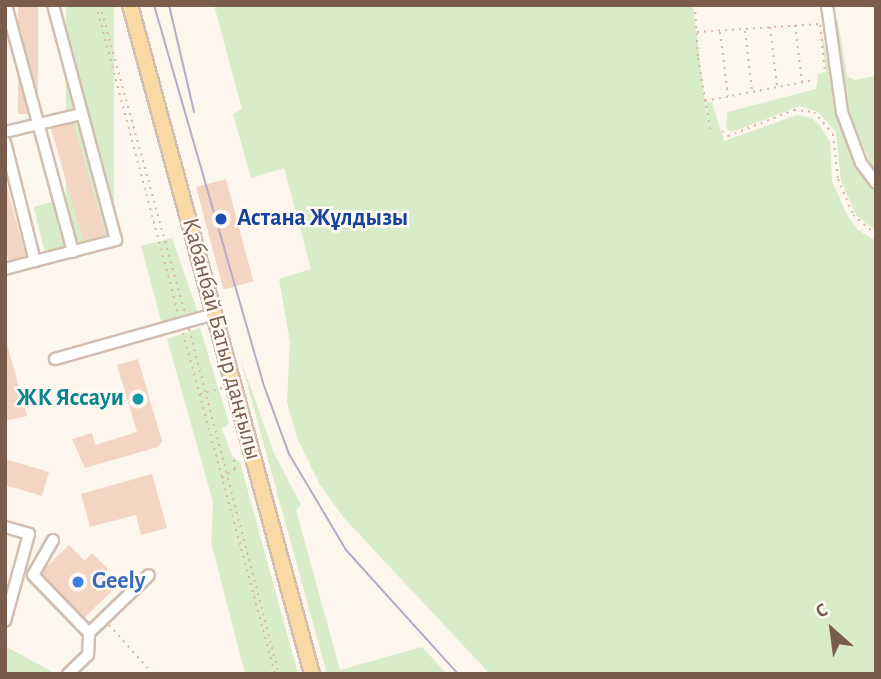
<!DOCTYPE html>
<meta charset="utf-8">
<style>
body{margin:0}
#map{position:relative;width:881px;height:679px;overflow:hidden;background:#fdf6ec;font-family:"Alegreya Sans",sans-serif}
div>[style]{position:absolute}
.green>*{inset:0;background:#d8ecc9;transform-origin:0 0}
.building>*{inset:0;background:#f3d5c3;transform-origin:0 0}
.path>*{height:2px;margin-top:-1px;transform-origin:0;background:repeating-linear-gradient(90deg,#d9b8a5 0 2px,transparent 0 7px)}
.roads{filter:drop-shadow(2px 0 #d1beb0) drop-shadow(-2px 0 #d1beb0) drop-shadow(0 2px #d1beb0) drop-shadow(0 -2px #d1beb0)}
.minor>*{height:10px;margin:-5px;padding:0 5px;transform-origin:5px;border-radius:5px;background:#fff}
.major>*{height:14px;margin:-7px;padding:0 7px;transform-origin:7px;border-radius:7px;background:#fbd9a5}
.tram>*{height:2px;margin:-1px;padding:0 1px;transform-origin:1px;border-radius:1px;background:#b9a8c9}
.dots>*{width:19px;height:19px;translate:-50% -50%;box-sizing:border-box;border:4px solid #fffaf3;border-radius:50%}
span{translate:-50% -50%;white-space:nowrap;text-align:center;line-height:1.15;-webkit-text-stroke:5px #fffaf3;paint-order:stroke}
.transit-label{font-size:24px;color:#164399;font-weight:700}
.left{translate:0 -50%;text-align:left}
.street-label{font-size:24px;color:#7a5c4d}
.culture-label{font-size:24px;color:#0d838f;font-weight:700}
.right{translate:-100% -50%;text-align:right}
.shop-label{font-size:24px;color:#366cbe;font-weight:700}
.frame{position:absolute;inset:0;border:7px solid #7a5c4d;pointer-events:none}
.north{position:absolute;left:797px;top:595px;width:70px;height:70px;-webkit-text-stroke:5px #fffaf3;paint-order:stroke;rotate:332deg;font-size:19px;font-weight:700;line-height:28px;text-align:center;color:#7a5c4d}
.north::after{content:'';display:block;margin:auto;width:24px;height:32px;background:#7a5c4d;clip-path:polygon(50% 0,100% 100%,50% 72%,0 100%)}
</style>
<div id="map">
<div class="green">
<div style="left:66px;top:5px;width:48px;height:240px"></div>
<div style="clip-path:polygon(214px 5px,693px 5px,709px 134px,706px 103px,712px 102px,724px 141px,797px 115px,812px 118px,821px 127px,830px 142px,832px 181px,847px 215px,858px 230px,876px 241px,876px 674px,490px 674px,344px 518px,320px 485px,297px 438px,287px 402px,290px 342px,279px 279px,311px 269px,284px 168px,251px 178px,233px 114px,242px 109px)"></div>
<div style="clip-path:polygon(833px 19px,838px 21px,847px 76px,855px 80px,876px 76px,876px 175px,844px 101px)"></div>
<div style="clip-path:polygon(820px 25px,843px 132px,858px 168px,876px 189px,876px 231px,856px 215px,841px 181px,836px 132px,818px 112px,800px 106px,732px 132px,726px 129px,727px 112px,816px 89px,818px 74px,826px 72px)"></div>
<div style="left:53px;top:202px;width:46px;height:20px;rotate:76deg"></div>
<div style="clip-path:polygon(172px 238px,198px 313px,162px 324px,141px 246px)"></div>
<div style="clip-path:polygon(200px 328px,229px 423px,222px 429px,232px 456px,240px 462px,298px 674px,245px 674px,211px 542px,213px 502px,167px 339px)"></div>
<div style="clip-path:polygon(240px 358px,274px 453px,301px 505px,296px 510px,340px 670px,422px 647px,447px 674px,327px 674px)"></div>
<div style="clip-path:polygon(7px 647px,56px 674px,5px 674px)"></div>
</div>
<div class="building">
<div style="left:18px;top:5px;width:20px;height:109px"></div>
<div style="left:73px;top:122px;width:117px;height:23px;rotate:74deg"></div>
<div style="left:226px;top:179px;width:106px;height:31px;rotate:75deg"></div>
<div style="clip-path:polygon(5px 181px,26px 256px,9px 261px,5px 249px)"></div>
<div style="clip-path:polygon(5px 337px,27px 416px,5px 421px)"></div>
<div style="clip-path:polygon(138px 359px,162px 441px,158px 447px,85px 468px,72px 439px,92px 433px,95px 445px,137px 432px,117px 365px)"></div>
<div style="clip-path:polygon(5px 459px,49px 472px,42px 496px,5px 485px)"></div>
<div style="clip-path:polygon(152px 474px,167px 528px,141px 535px,136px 515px,90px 527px,81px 494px)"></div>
<div style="clip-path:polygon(69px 545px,85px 561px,92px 553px,108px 569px,102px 575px,114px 589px,83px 619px,39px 574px)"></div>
</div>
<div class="path">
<div style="left:96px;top:5px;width:320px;rotate:75.1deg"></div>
<div style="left:100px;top:5px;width:320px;rotate:74.6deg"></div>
<div style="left:695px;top:5px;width:53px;rotate:86.8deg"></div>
<div style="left:698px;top:58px;width:77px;rotate:80.3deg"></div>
<div style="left:704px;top:5px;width:114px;rotate:0.5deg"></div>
<div style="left:795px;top:25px;width:57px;rotate:83deg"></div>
<div style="left:820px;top:25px;width:47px;rotate:83.9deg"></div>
<div style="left:770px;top:27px;width:59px;rotate:83.2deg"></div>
<div style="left:745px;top:31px;width:60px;rotate:83.3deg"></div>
<div style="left:697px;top:32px;width:123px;rotate:-3.7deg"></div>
<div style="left:720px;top:32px;width:64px;rotate:82.9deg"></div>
<div style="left:705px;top:101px;width:111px;rotate:-10.9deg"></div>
<div style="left:722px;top:131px;width:8px;rotate:40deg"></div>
<div style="left:728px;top:136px;width:71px;rotate:-21.5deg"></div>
<div style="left:794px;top:110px;width:20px;rotate:6deg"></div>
<div style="left:814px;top:112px;width:29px;rotate:49deg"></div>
<div style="left:833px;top:134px;width:45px;rotate:83.7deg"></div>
<div style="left:838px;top:179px;width:39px;rotate:67deg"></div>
<div style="left:853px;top:215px;width:30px;rotate:40deg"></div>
<div style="left:189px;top:329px;width:357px;rotate:75.4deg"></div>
<div style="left:183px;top:333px;width:353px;rotate:74.9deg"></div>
<div style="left:200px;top:394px;width:23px;rotate:-15deg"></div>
<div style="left:222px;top:478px;width:16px;rotate:-35deg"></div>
<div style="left:235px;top:469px;width:14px;rotate:-98deg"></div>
<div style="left:109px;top:625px;width:66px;rotate:48.1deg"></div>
</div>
<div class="roads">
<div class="minor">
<div style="left:6px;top:5px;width:256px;rotate:74.8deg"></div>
<div style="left:827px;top:5px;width:108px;rotate:82deg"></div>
<div style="left:842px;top:112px;width:54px;rotate:69.6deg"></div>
<div style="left:861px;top:163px;width:25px;rotate:53deg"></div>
<div style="left:5px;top:132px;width:78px;rotate:-13.3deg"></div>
<div style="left:5px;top:142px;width:123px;rotate:75.9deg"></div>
<div style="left:35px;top:261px;width:84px;rotate:-14.5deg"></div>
<div style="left:116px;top:240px;width:243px;rotate:-105deg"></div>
<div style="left:5px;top:269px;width:31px;rotate:-15deg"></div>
<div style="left:55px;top:359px;width:165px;rotate:-15.8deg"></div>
<div style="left:5px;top:527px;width:25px;rotate:16deg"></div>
<div style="left:29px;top:534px;width:90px;rotate:105.4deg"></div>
<div style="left:53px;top:540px;width:40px;rotate:119.7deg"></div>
<div style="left:33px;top:575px;width:81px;rotate:46deg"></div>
<div style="left:89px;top:633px;width:83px;rotate:-44deg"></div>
<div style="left:68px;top:674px;width:28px;rotate:-44deg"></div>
<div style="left:88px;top:655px;width:22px;rotate:-87deg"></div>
</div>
<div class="major">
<div style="left:130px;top:5px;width:693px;rotate:74.78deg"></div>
</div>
</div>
<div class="tram">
<div style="left:154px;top:5px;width:393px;rotate:73.9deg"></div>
<div style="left:263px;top:383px;width:76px;rotate:69.9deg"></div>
<div style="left:289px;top:454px;width:112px;rotate:59.3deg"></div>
<div style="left:346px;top:550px;width:167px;rotate:47.9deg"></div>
<div style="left:169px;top:5px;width:110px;rotate:76.8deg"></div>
</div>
<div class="dots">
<div style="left:221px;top:219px;background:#1a4fb4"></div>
<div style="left:138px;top:399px;background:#0f9aa8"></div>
<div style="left:78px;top:582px;background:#3f7fe0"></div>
</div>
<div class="transit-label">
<span class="left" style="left:237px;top:219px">Астана Жұлдызы</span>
</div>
<div class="street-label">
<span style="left:221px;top:339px;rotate:75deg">Қабанбай Батыр даңғылы</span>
</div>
<div class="culture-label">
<span class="right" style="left:124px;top:399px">ЖК Яссауи</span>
</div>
<div class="shop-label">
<span class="left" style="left:92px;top:582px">Geely</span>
</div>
<div class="frame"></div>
<div class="north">С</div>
</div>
